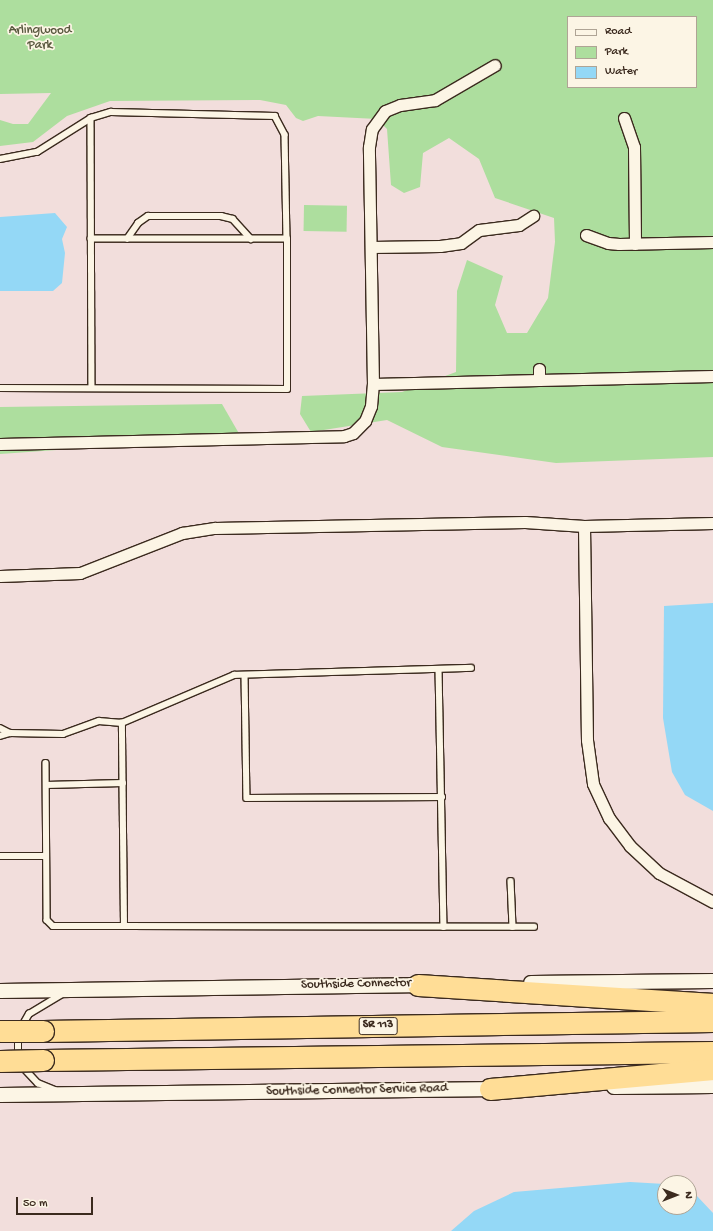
<!DOCTYPE html>
<style>
body{margin:0}
#map{position:relative;width:713px;height:1231px;overflow:hidden;background:#f2dedc;font-family:"Gochi Hand",sans-serif}
div>[style]{position:absolute}
.green>*{inset:0;background:#adde9e;transform-origin:0 0}
.water>*{inset:0;background:#94d8f6}
.roads{filter:drop-shadow(1px 0 #3b2a1e) drop-shadow(-1px 0 #3b2a1e) drop-shadow(0 1px #3b2a1e) drop-shadow(0 -1px #3b2a1e)}
.service>*{height:5.5px;margin:-2.75px;padding:0 2.75px;transform-origin:2.75px;border-radius:2.75px;background:#fcf5e5}
.minor>*{height:11px;margin:-5.5px;padding:0 5.5px;transform-origin:5.5px;border-radius:5.5px;background:#fcf5e5}
.tertiary>*{height:14px;margin:-7px;padding:0 7px;transform-origin:7px;border-radius:7px;background:#fcf5e5}
.motorway>*{height:21px;margin:-10.5px;padding:0 10.5px;transform-origin:10.5px;border-radius:10.5px;background:#ffdd96}
.bridges{filter:drop-shadow(1px 0 #3b2a1e) drop-shadow(-1px 0 #3b2a1e) drop-shadow(0 1px #3b2a1e) drop-shadow(0 -1px #3b2a1e)}
.motorway-bridge>*{height:21px;margin:-10.5px;padding:0 10.5px;transform-origin:10.5px;border-radius:10.5px;background:#ffdd96}
span{translate:-50% -50%;white-space:nowrap;text-align:center;line-height:1.15;-webkit-text-stroke:3.5px #fcf5e5;paint-order:stroke}
.shield-label span{padding:1px 3px;background:#fcf5e5;border:1px solid;border-radius:3px;-webkit-text-stroke-width:0}
.shield-label{font-size:12px;color:#3b2a1e;font-weight:700}
.park-label{font-size:13px;color:#58573e}
.street-label{font-size:13px;color:#3b2a1e}
.legend{position:absolute;left:567px;top:16px;width:130px;height:72px;box-sizing:border-box;background:#fcf5e5;border:1px solid #afa495;margin:0;padding:5px 7px;list-style:none;font-size:12px;color:#3b2a1e}
.legend li{display:flex;align-items:center;gap:8px;height:20px}
.legend b{width:20px;border:1px solid #afa495}
.north{position:absolute;left:657px;top:1175px;width:40px;height:40px;box-sizing:border-box;background:#fcf5e5;border:1px solid #afa495;border-radius:50%;rotate:90deg;font-size:11px;font-weight:700;line-height:16px;text-align:center;color:#3b2a1e}
.north::after{content:'';display:block;margin:auto;width:14px;height:18px;background:#3b2a1e;clip-path:polygon(50% 0,100% 100%,50% 72%,0 100%)}
.scale{position:absolute;left:16px;top:1197px;width:77px;height:18px;box-sizing:border-box;border:2px solid #3b2a1e;border-top:0;padding-left:5px;font-size:12px;line-height:14px;white-space:nowrap;color:#3b2a1e;-webkit-text-stroke:3px #fcf5e5;paint-order:stroke}
</style>
<div id="map">
<div class="green">
<div style="clip-path:polygon(evenodd,0 0,713px 0,713px 457px,556px 463px,442px 447px,387px 420px,311px 432px,300px 414px,302px 396px,402px 392px,456px 372px,457px 291px,467px 260px,503px 276px,495px 305px,507px 333px,527px 333px,548px 298px,555px 242px,554px 218px,495px 198px,479px 159px,449px 138px,423px 153px,420px 187px,404px 193px,391px 185px,387px 129px,377px 119px,318px 116px,303px 121px,296px 118px,286px 105px,260px 100px,110px 101px,67px 116px,33px 142px,0 146px,0 120px,13px 124px,28px 124px,51px 93px,0 94px,0 0,568px 17px,696px 17px,696px 87px,568px 87px,568px 17px)"></div>
<div style="left:304px;top:205px;width:43px;height:26px;rotate:1deg"></div>
<div style="clip-path:polygon(222px 404px,241px 437px,0 454px,0 407px)"></div>
</div>
<div class="water">
<div style="clip-path:polygon(55px 213px,67px 227px,62px 239px,65px 253px,62px 283px,53px 291px,0 291px,0 217px)"></div>
<div style="clip-path:polygon(713px 603px,713px 811px,685px 795px,672px 772px,663px 718px,664px 606px)"></div>
<div style="clip-path:polygon(630px 1182px,665px 1184px,665px 1207px,689px 1207px,689px 1192px,697px 1196px,713px 1213px,713px 1231px,451px 1231px,474px 1211px,514px 1192px)"></div>
</div>
<div class="roads">
<div class="service">
<div style="left:91px;top:118px;width:270px;rotate:89.8deg"></div>
<div style="left:0;top:159px;width:38px;rotate:-11deg"></div>
<div style="left:37px;top:152px;width:64px;rotate:-32.2deg"></div>
<div style="left:91px;top:118px;width:21px;rotate:-17deg"></div>
<div style="left:111px;top:112px;width:164px;rotate:1.4deg"></div>
<div style="left:275px;top:116px;width:21px;rotate:62deg"></div>
<div style="left:285px;top:135px;width:104px;rotate:88.9deg"></div>
<div style="left:127px;top:239px;width:19px;rotate:-55deg"></div>
<div style="left:138px;top:223px;width:12px;rotate:-35deg"></div>
<div style="left:148px;top:216px;width:73px"></div>
<div style="left:221px;top:216px;width:12px;rotate:14deg"></div>
<div style="left:233px;top:219px;width:27px;rotate:48deg"></div>
<div style="left:0;top:388px;width:287px;rotate:0.2deg"></div>
<div style="left:287px;top:389px;width:150px;rotate:-90deg"></div>
<div style="left:287px;top:239px;width:196px;rotate:180deg"></div>
<div style="left:439px;top:669px;width:258px;rotate:88.9deg"></div>
<div style="left:245px;top:675px;width:123px;rotate:89.1deg"></div>
<div style="left:247px;top:798px;width:195px;rotate:-0.3deg"></div>
<div style="left:0;top:728px;width:11px;rotate:27deg"></div>
<div style="left:0;top:736px;width:10px;rotate:-17deg"></div>
<div style="left:10px;top:733px;width:53px;rotate:1.1deg"></div>
<div style="left:63px;top:734px;width:38px;rotate:-20deg"></div>
<div style="left:99px;top:721px;width:23px;rotate:5deg"></div>
<div style="left:46px;top:763px;width:157px;rotate:89.6deg"></div>
<div style="left:47px;top:920px;width:8px;rotate:45deg"></div>
<div style="left:53px;top:926px;width:71px"></div>
<div style="left:124px;top:926px;width:203px;rotate:-90.6deg"></div>
<div style="left:122px;top:723px;width:122px;rotate:-23.2deg"></div>
<div style="left:234px;top:675px;width:237px;rotate:-1.7deg"></div>
<div style="left:46px;top:785px;width:77px;rotate:-1.5deg"></div>
<div style="left:0;top:856px;width:46px"></div>
<div style="left:511px;top:881px;width:46px;rotate:87.5deg"></div>
<div style="left:124px;top:926px;width:410px;rotate:0.1deg"></div>
<div style="left:22px;top:1026px;width:14px;rotate:-60deg"></div>
<div style="left:29px;top:1014px;width:37px;rotate:-31deg"></div>
<div style="left:18px;top:1057px;width:21px;rotate:-90deg"></div>
<div style="left:21px;top:1065px;width:25px;rotate:47deg"></div>
<div style="left:38px;top:1083px;width:18px;rotate:22deg"></div>
</div>
<div class="minor">
<div style="left:624px;top:118px;width:31px;rotate:71deg"></div>
<div style="left:634px;top:147px;width:97px;rotate:89.4deg"></div>
<div style="left:586px;top:235px;width:23px;rotate:20deg"></div>
<div style="left:608px;top:243px;width:11px;rotate:5deg"></div>
<div style="left:619px;top:244px;width:94px;rotate:-1.2deg"></div>
<div style="left:371px;top:247px;width:69px;rotate:-0.8deg"></div>
<div style="left:440px;top:246px;width:21px;rotate:-8deg"></div>
<div style="left:461px;top:243px;width:22px;rotate:-36deg"></div>
<div style="left:479px;top:230px;width:40px;rotate:-7.1deg"></div>
<div style="left:519px;top:225px;width:17px;rotate:-33deg"></div>
<div style="left:539px;top:380px;width:174px;rotate:-1.3deg"></div>
<div style="left:373px;top:384px;width:166px;rotate:-1.4deg"></div>
<div style="left:539px;top:380px;width:11px;rotate:-90deg"></div>
<div style="left:0;top:444px;width:344px;rotate:-1.3deg"></div>
<div style="left:344px;top:436px;width:9px;rotate:-18deg"></div>
<div style="left:353px;top:433px;width:17px;rotate:-45deg"></div>
<div style="left:365px;top:421px;width:16px;rotate:-68deg"></div>
<div style="left:371px;top:406px;width:22px;rotate:-85deg"></div>
<div style="left:373px;top:384px;width:237px;rotate:-91deg"></div>
<div style="left:369px;top:147px;width:18px;rotate:-81deg"></div>
<div style="left:372px;top:129px;width:22px;rotate:-54deg"></div>
<div style="left:385px;top:111px;width:16px;rotate:-22deg"></div>
<div style="left:400px;top:105px;width:35px;rotate:-8deg"></div>
<div style="left:435px;top:100px;width:69px;rotate:-30.3deg"></div>
<div style="left:584px;top:526px;width:214px;rotate:89.2deg"></div>
<div style="left:587px;top:740px;width:44px;rotate:82.2deg"></div>
<div style="left:593px;top:784px;width:38px;rotate:65deg"></div>
<div style="left:609px;top:818px;width:35px;rotate:53deg"></div>
<div style="left:630px;top:846px;width:40px;rotate:43deg"></div>
<div style="left:659px;top:873px;width:61px;rotate:28.2deg"></div>
<div style="left:0;top:576px;width:80px;rotate:-2.1deg"></div>
<div style="left:80px;top:573px;width:110px;rotate:-21.4deg"></div>
<div style="left:182px;top:533px;width:33px;rotate:-9deg"></div>
<div style="left:215px;top:528px;width:310px;rotate:-1.1deg"></div>
<div style="left:525px;top:522px;width:59px;rotate:3.9deg"></div>
<div style="left:584px;top:526px;width:129px;rotate:-1.3deg"></div>
</div>
<div class="tertiary">
<div style="left:531px;top:983px;width:182px;rotate:-0.6deg"></div>
<div style="left:0;top:991px;width:427px;rotate:-0.8deg"></div>
<div style="left:614px;top:1087px;width:99px;rotate:-0.6deg"></div>
<div style="left:0;top:1095px;width:498px;rotate:-0.7deg"></div>
</div>
<div class="motorway">
<div style="left:418px;top:985px;width:296px;rotate:3.7deg"></div>
<div style="left:43px;top:1031px;width:670px;rotate:-0.86deg"></div>
<div style="left:43px;top:1060px;width:670px;rotate:-0.68deg"></div>
<div style="left:490px;top:1089px;width:224px;rotate:-5.1deg"></div>
</div>
</div>
<div class="bridges">
<div class="motorway-bridge">
<div style="left:0;top:1031px;width:43px"></div>
<div style="left:0;top:1061px;width:43px;rotate:-1.3deg"></div>
</div>
</div>
<div class="shield-label">
<span style="left:378px;top:1026px">SR 113</span>
</div>
<div class="park-label">
<span style="left:40px;top:39px">Arlingwood<br>Park</span>
</div>
<div class="street-label">
<span style="left:356px;top:985px;rotate:-1deg">Southside Connector</span>
<span style="left:357px;top:1091px;rotate:-1deg">Southside Connector Service Road</span>
</div>
<ul class="legend">
<li><b style="height:5px;background:#fcf5e5"></b>Road</li>
<li><b style="height:11px;background:#adde9e"></b>Park</li>
<li><b style="height:11px;background:#94d8f6"></b>Water</li>
</ul>
<div class="north">N</div>
<div class="scale">50 m</div>
</div>
